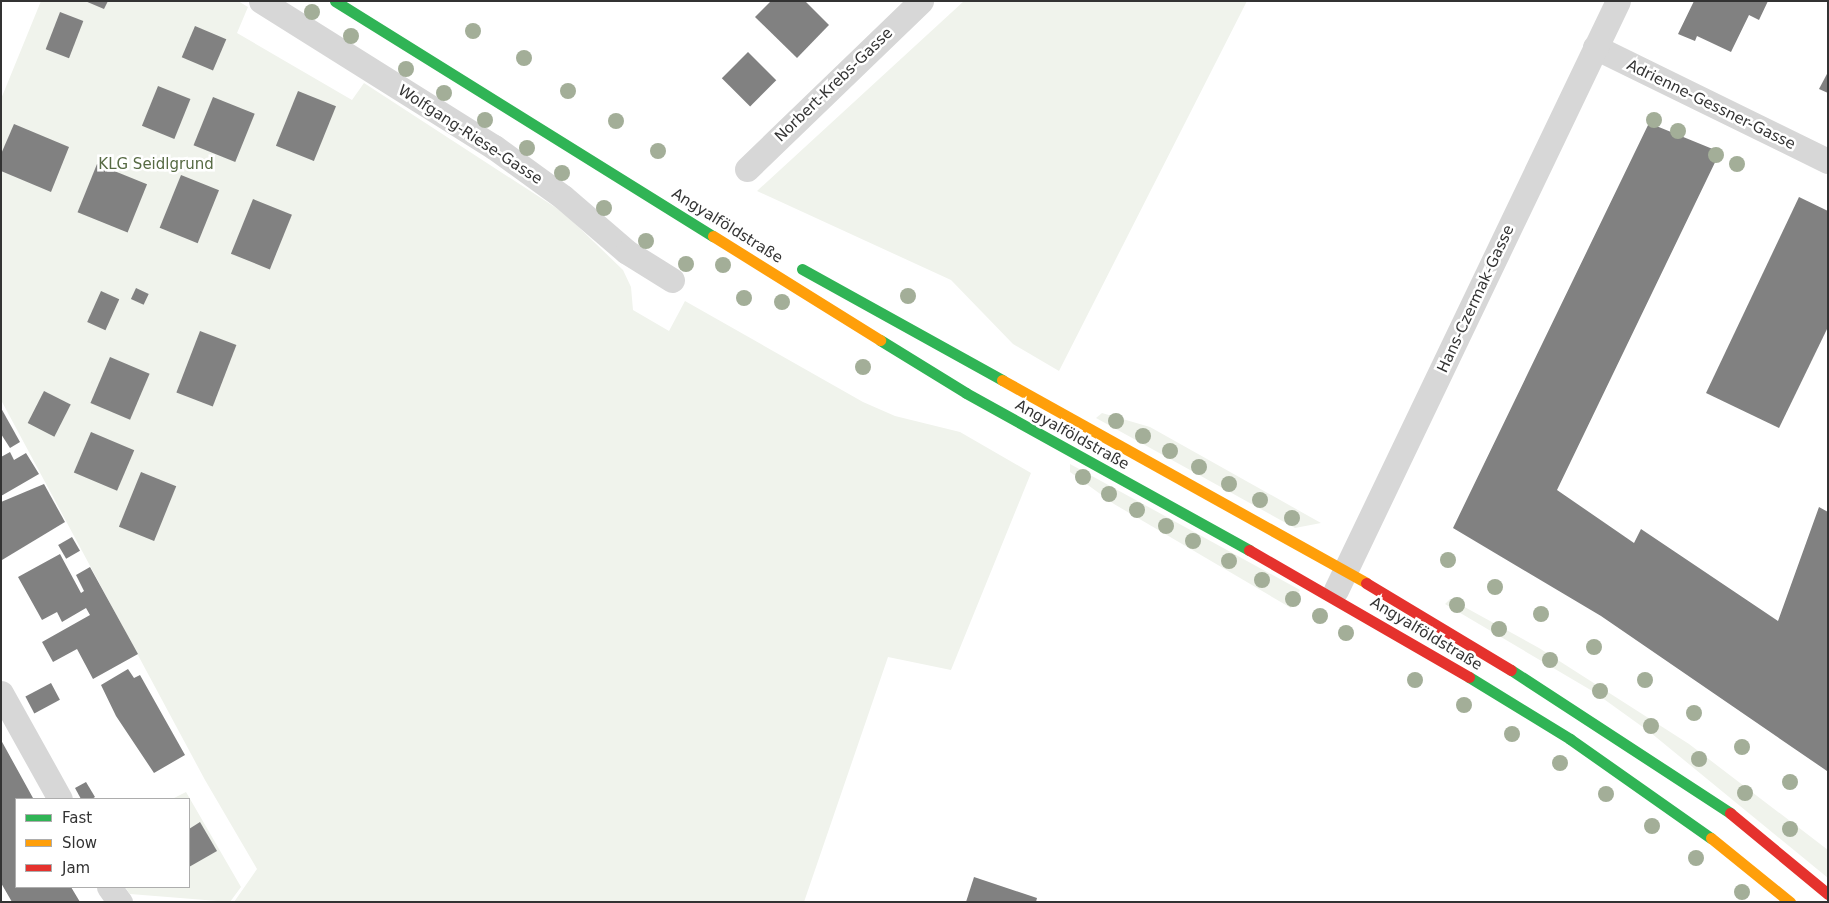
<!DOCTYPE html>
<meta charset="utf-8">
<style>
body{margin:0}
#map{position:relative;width:1829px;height:903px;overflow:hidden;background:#fff;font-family:"DejaVu Sans",sans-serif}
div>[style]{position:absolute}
.green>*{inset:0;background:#f0f3ec}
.building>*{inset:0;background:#818181;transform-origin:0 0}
.street>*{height:25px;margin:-12.5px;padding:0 12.5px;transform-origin:12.5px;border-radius:12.5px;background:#d7d7d7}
.fast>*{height:11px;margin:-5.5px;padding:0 5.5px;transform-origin:5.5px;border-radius:5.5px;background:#30b455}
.slow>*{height:11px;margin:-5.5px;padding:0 5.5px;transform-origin:5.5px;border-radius:5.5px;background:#ff9f0a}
.jam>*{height:11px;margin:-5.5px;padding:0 5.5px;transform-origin:5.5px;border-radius:5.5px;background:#e5322d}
.trees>*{width:16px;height:16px;margin:-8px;border-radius:50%;background:#a3ae98}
span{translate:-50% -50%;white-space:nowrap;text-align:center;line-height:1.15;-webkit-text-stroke:5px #fff;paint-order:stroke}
.street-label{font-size:15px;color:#333}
.park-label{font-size:15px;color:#576b44}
.frame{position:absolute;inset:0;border:2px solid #333;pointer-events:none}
.legend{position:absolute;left:15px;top:798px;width:175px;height:90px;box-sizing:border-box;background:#fff;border:1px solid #adadad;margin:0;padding:6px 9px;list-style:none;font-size:15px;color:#333}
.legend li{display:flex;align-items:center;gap:10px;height:25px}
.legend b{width:25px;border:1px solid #adadad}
</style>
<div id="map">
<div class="green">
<div style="clip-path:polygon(41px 1px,238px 1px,248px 7px,237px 33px,352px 100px,364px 83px,564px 213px,623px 270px,631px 287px,633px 310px,669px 331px,685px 301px,863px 402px,895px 416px,960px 432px,1031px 473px,951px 670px,888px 657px,804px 902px,234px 902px,257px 869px,205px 780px,1px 400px,1px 99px)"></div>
<div style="clip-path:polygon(964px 1px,1247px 1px,1059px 371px,1013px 344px,951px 280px,757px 191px)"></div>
<div style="clip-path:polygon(1102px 413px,1150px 427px,1321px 523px,1295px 528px,1096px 418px)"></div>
<div style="clip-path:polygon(1070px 464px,1300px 590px,1291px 608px,1114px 504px,1070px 472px)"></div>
<div style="clip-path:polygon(1450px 599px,1539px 648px,1689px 744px,1828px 850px,1828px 878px,1651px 733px,1594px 692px,1445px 604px)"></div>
<div style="clip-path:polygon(186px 792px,241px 887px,230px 902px,130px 894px,125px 887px,189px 887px,189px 799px,172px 799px)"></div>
</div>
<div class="building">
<div style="clip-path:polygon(85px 1px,108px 1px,104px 9px)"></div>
<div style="clip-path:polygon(771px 1px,805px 1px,829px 25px,797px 58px,755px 17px)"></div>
<div style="clip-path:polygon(1694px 1px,1768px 1px,1759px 20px,1749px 15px,1731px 52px,1697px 36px,1695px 41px,1678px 34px)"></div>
<div style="left:60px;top:12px;width:25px;height:40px;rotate:21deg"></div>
<div style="left:195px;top:26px;width:34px;height:34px;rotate:23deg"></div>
<div style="left:748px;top:52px;width:40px;height:37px;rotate:45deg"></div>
<div style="clip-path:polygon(1828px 72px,1828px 93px,1819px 89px)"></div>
<div style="left:158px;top:86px;width:35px;height:43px;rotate:22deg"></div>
<div style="left:298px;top:91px;width:41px;height:59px;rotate:22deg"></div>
<div style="left:213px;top:97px;width:45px;height:52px;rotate:22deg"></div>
<div style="clip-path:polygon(1649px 123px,1720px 152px,1557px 490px,1634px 543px,1641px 529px,1778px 621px,1819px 507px,1828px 512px,1827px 771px,1601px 616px,1453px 528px)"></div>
<div style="clip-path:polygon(14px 124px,69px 147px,51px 192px,1px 171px,1px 154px)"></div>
<div style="left:97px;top:164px;width:54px;height:52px;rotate:22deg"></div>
<div style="left:181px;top:175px;width:41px;height:57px;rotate:22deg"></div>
<div style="clip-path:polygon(1799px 197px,1828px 211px,1828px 327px,1779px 428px,1706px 393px)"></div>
<div style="left:253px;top:199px;width:42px;height:59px;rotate:22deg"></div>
<div style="left:136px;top:288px;width:14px;height:12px;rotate:25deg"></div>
<div style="left:101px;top:291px;width:20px;height:34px;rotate:24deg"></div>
<div style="left:200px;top:331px;width:39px;height:66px;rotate:21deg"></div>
<div style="left:110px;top:357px;width:43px;height:50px;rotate:23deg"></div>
<div style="left:44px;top:391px;width:30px;height:36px;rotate:27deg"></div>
<div style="clip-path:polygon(1px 408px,20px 442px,10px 448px,1px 434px)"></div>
<div style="left:91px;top:432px;width:47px;height:44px;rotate:23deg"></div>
<div style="clip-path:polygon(10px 452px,14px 460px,26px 453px,39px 474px,1px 496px,1px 457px)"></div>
<div style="left:141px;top:472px;width:38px;height:59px;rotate:22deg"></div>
<div style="clip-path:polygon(44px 484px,65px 522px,2px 560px,1px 502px)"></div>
<div style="left:72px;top:537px;width:16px;height:16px;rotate:60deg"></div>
<div style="clip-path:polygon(60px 554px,81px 593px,84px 591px,76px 575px,90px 567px,138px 654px,93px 679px,77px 649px,53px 662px,42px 642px,90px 615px,86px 608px,62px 622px,57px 612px,42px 620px,18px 577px)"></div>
<div style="clip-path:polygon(128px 669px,134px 678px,140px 675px,185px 755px,154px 773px,116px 716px,101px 685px)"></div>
<div style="left:51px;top:683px;width:19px;height:29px;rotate:62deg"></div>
<div style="clip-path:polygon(1px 740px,33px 798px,16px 799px,16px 887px,71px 887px,80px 902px,12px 902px,1px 883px)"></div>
<div style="clip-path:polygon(86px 782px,95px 797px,92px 799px,81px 799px,75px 788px)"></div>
<div style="clip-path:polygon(200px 822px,217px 851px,189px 867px,189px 829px)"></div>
<div style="clip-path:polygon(974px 877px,1037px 898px,1036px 902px,966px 902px)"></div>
</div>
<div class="street">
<div style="left:261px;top:1px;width:275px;rotate:32.1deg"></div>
<div style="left:494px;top:147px;width:85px;rotate:35.9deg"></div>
<div style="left:563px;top:197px;width:84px;rotate:40.7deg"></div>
<div style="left:627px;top:252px;width:53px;rotate:31.9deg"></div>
<div style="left:1595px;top:47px;width:259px;rotate:26.1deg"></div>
<div style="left:747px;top:169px;width:242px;rotate:-44deg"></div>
<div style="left:1336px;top:590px;width:653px;rotate:-64.42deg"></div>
<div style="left:1px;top:693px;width:121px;rotate:60.9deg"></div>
<div style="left:109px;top:887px;width:19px;rotate:54deg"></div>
</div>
<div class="fast">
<div style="left:335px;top:1px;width:445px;rotate:31.9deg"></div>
<div style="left:802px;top:269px;width:229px;rotate:29deg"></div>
<div style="left:880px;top:340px;width:101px;rotate:31.6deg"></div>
<div style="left:966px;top:393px;width:324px;rotate:29deg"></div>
<div style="left:1511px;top:670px;width:262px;rotate:33.1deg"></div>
<div style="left:1469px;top:677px;width:119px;rotate:31.5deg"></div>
<div style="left:1570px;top:739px;width:172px;rotate:35.1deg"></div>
</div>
<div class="slow">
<div style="left:713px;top:236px;width:197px;rotate:31.9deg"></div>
<div style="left:1002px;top:380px;width:417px;rotate:29.1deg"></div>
<div style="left:1711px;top:838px;width:102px;rotate:39deg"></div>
</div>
<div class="jam">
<div style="left:1249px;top:550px;width:254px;rotate:30deg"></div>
<div style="left:1366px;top:583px;width:169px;rotate:31deg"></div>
<div style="left:1730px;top:813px;width:127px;rotate:39.6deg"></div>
</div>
<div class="trees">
<div style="left:312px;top:12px"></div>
<div style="left:473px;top:31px"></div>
<div style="left:351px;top:36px"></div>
<div style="left:524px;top:58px"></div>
<div style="left:406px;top:69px"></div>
<div style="left:568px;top:91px"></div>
<div style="left:444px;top:93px"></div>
<div style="left:485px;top:120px"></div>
<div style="left:1654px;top:120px"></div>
<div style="left:616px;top:121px"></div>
<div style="left:1678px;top:131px"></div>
<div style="left:527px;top:148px"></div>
<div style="left:658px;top:151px"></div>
<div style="left:1716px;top:155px"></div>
<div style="left:1737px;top:164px"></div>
<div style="left:562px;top:173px"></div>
<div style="left:604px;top:208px"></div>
<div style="left:646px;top:241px"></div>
<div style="left:686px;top:264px"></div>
<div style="left:723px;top:265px"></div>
<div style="left:908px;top:296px"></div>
<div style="left:744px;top:298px"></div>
<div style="left:782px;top:302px"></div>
<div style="left:863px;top:367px"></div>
<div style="left:1116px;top:421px"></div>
<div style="left:1143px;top:436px"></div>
<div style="left:1170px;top:451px"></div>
<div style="left:1199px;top:467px"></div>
<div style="left:1083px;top:477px"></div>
<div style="left:1229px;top:484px"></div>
<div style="left:1109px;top:494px"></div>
<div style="left:1260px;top:500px"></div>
<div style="left:1137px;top:510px"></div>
<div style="left:1292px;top:518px"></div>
<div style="left:1166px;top:526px"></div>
<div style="left:1193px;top:541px"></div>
<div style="left:1448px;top:560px"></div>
<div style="left:1229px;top:561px"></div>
<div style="left:1262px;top:580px"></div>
<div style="left:1495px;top:587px"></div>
<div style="left:1293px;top:599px"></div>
<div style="left:1457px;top:605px"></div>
<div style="left:1541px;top:614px"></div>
<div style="left:1320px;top:616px"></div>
<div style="left:1499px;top:629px"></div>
<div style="left:1346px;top:633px"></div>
<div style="left:1594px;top:647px"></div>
<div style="left:1550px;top:660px"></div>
<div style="left:1415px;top:680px"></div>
<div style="left:1645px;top:680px"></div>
<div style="left:1600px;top:691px"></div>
<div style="left:1464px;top:705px"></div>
<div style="left:1694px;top:713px"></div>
<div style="left:1651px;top:726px"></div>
<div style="left:1512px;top:734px"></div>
<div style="left:1742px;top:747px"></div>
<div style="left:1699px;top:759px"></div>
<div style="left:1560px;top:763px"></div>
<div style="left:1790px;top:782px"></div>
<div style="left:1745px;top:793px"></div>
<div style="left:1606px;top:794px"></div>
<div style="left:1652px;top:826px"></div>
<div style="left:1790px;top:829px"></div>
<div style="left:1696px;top:858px"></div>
<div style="left:1742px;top:892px"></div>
</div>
<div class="street-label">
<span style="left:834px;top:85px;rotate:-44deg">Norbert-Krebs-Gasse</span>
<span style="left:1711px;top:105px;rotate:26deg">Adrienne-Gessner-Gasse</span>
<span style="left:470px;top:135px;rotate:33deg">Wolfgang-Riese-Gasse</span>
<span style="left:727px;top:226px;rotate:32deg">Angyalföldstraße</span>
<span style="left:1476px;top:299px;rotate:-65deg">Hans-Czermak-Gasse</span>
<span style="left:1072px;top:435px;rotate:29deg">Angyalföldstraße</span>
<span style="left:1426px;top:634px;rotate:31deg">Angyalföldstraße</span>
</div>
<div class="park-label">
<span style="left:156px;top:165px">KLG Seidlgrund</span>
</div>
<div class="frame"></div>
<ul class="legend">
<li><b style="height:6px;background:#30b455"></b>Fast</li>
<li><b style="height:6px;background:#ff9f0a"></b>Slow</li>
<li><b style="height:6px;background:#e5322d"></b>Jam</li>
</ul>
</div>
